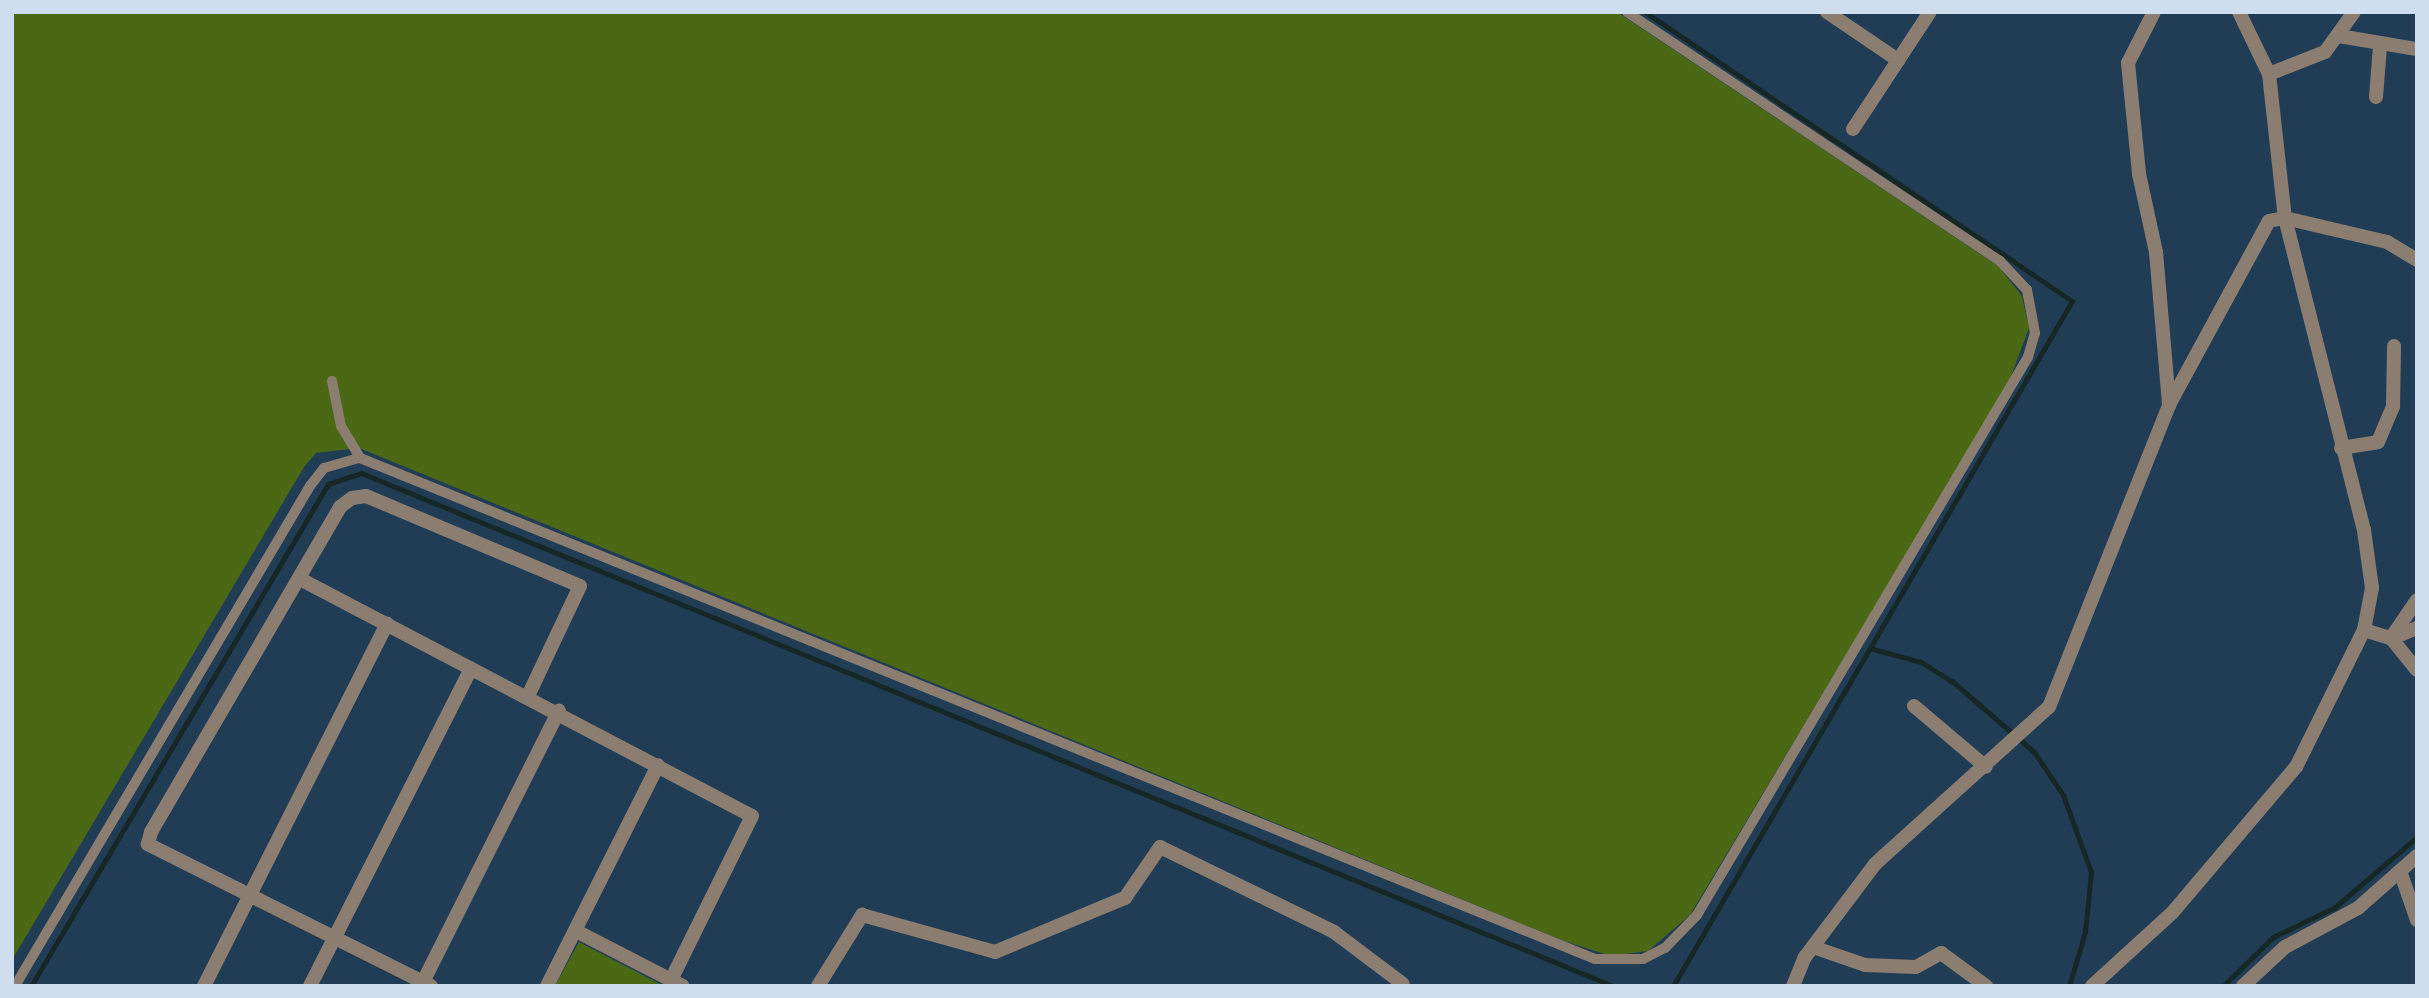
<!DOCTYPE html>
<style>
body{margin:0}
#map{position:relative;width:2429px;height:998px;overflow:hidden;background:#213d56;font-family:"Fira Sans Condensed",sans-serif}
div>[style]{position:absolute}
.green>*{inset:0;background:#4b6815}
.stream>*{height:5px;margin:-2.5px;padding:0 2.5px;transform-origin:2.5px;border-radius:2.5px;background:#162826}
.service>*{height:10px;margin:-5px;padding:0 5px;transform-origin:5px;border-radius:5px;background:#8b7e71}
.minor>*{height:14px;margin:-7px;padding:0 7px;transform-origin:7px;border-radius:7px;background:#8b7e71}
.tertiary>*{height:14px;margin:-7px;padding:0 7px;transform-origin:7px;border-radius:7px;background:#8b7e71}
span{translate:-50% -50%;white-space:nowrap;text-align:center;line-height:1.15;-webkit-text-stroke:5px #17334b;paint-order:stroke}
.frame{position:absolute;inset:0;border:14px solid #cedeee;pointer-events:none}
</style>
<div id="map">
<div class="green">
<div style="clip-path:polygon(12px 12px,1617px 12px,1998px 266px,2022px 296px,2029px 328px,2008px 384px,1690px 915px,1648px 951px,1611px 956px,1564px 941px,359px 448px,316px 453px,304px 467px,12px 960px)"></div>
<div style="clip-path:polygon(579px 942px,664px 986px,555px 986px)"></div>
</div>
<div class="stream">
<div style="left:1645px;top:12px;width:516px;rotate:34.09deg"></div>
<div style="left:2072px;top:301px;width:793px;rotate:120.22deg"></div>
<div style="left:1873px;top:649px;width:50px;rotate:15.2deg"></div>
<div style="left:1921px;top:662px;width:36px;rotate:32deg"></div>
<div style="left:1952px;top:681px;width:108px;rotate:40.9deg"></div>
<div style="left:2034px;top:752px;width:52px;rotate:56deg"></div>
<div style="left:2063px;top:795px;width:82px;rotate:70deg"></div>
<div style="left:2091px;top:872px;width:60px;rotate:95.7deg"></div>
<div style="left:2085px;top:932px;width:56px;rotate:106.5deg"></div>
<div style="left:31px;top:986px;width:583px;rotate:-59.39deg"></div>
<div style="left:328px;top:484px;width:35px;rotate:-18deg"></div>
<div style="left:361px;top:473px;width:1353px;rotate:22.28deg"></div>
<div style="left:2223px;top:986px;width:70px;rotate:-44.4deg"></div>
<div style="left:2273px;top:937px;width:69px;rotate:-25.8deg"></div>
<div style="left:2335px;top:907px;width:108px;rotate:-40.5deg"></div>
</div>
<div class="service">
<div style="left:332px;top:381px;width:46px;rotate:78.7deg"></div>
<div style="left:341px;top:426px;width:37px;rotate:59deg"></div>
<div style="left:15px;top:986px;width:581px;rotate:-59.46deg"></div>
<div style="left:310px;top:486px;width:23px;rotate:-52deg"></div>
<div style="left:324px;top:468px;width:37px;rotate:-16deg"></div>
<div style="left:360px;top:458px;width:1333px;rotate:22.08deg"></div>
<div style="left:1595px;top:959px;width:48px"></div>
<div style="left:1643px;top:959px;width:25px;rotate:-27deg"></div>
<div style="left:1665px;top:948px;width:46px;rotate:-45.9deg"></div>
<div style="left:1697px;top:915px;width:649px;rotate:-59.32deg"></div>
<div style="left:2028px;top:357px;width:25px;rotate:-74deg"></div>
<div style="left:2035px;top:333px;width:44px;rotate:-100.5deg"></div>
<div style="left:2027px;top:290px;width:40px;rotate:-133deg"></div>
<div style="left:2000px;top:261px;width:448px;rotate:-146.3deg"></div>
</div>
<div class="minor">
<div style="left:1827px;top:12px;width:86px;rotate:34.1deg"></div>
<div style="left:2154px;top:12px;width:57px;rotate:117deg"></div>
<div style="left:2128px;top:63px;width:112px;rotate:84.3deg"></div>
<div style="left:2139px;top:174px;width:80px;rotate:77.7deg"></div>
<div style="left:2156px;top:252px;width:154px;rotate:85.1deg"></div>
<div style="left:2239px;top:12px;width:69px;rotate:64.2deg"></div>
<div style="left:2269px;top:74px;width:145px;rotate:83.7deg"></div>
<div style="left:2285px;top:218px;width:322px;rotate:75.8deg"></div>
<div style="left:2339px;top:36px;width:79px;rotate:9.5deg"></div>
<div style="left:2269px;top:74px;width:60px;rotate:-21.4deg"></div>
<div style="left:2325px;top:52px;width:49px;rotate:-54.1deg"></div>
<div style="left:2376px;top:97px;width:51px;rotate:-85.5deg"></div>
<div style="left:1853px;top:129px;width:140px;rotate:-56.7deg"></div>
<div style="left:2341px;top:448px;width:37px;rotate:-9deg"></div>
<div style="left:2378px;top:442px;width:39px;rotate:-67deg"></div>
<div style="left:2393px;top:406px;width:60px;rotate:-89deg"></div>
<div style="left:300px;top:579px;width:510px;rotate:27.67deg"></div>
<div style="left:752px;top:816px;width:183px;rotate:116.3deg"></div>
<div style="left:671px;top:980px;width:13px;rotate:27deg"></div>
<div style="left:2364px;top:630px;width:28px;rotate:17deg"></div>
<div style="left:2391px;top:638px;width:41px;rotate:50.9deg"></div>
<div style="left:2391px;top:638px;width:46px;rotate:-55.6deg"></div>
<div style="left:2393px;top:638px;width:26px;rotate:-23deg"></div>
<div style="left:1914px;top:706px;width:94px;rotate:40.3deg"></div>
<div style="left:2400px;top:871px;width:52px;rotate:70.9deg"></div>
<div style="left:576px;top:931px;width:107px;rotate:27.3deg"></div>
<div style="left:1813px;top:947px;width:55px;rotate:19.1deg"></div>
<div style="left:1865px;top:965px;width:51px;rotate:2.2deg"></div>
<div style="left:1916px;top:967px;width:29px;rotate:-29deg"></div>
<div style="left:1941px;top:953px;width:56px;rotate:36.3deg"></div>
<div style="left:204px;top:986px;width:406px;rotate:-63.2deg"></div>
<div style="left:310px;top:986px;width:356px;rotate:-63.1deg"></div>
<div style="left:421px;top:986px;width:308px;rotate:-63.4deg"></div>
<div style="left:431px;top:986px;width:317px;rotate:-153.4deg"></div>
<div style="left:148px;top:844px;width:12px;rotate:-76deg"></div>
<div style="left:151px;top:832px;width:376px;rotate:-59.8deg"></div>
<div style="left:340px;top:507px;width:15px;rotate:-37deg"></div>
<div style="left:352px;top:498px;width:14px;rotate:-8deg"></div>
<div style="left:366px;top:496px;width:232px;rotate:22.8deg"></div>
<div style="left:580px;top:586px;width:122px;rotate:115.3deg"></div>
<div style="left:547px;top:986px;width:247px;rotate:-63.3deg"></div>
<div style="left:818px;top:986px;width:84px;rotate:-58.2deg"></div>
<div style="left:862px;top:915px;width:138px;rotate:15.5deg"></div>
<div style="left:995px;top:952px;width:141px;rotate:-22.6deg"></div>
<div style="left:1125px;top:898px;width:62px;rotate:-55.5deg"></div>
<div style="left:1160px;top:847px;width:194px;rotate:26deg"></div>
<div style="left:1334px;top:932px;width:86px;rotate:37deg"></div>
<div style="left:1793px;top:986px;width:31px;rotate:-68deg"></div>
<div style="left:1805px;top:957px;width:116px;rotate:-53deg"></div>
<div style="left:1875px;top:864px;width:234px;rotate:-42.1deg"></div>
<div style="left:2049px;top:707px;width:325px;rotate:-68.3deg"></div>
<div style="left:2169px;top:405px;width:209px;rotate:-61.5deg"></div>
<div style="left:2269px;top:221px;width:16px;rotate:-11deg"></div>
<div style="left:2285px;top:218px;width:105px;rotate:13.2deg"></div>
<div style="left:2387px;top:242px;width:35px;rotate:31deg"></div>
<div style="left:2243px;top:986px;width:57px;rotate:-42.9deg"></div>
<div style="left:2285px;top:947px;width:83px;rotate:-28.1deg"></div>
<div style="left:2358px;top:908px;width:79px;rotate:-41.4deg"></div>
</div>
<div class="tertiary">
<div style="left:2092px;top:986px;width:108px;rotate:-42.4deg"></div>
<div style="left:2172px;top:913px;width:192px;rotate:-49.7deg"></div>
<div style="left:2296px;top:767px;width:153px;rotate:-63.6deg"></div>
<div style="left:2364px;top:630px;width:43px;rotate:-79.2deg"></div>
<div style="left:2372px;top:588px;width:59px;rotate:-97.9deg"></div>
</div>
<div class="frame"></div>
</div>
